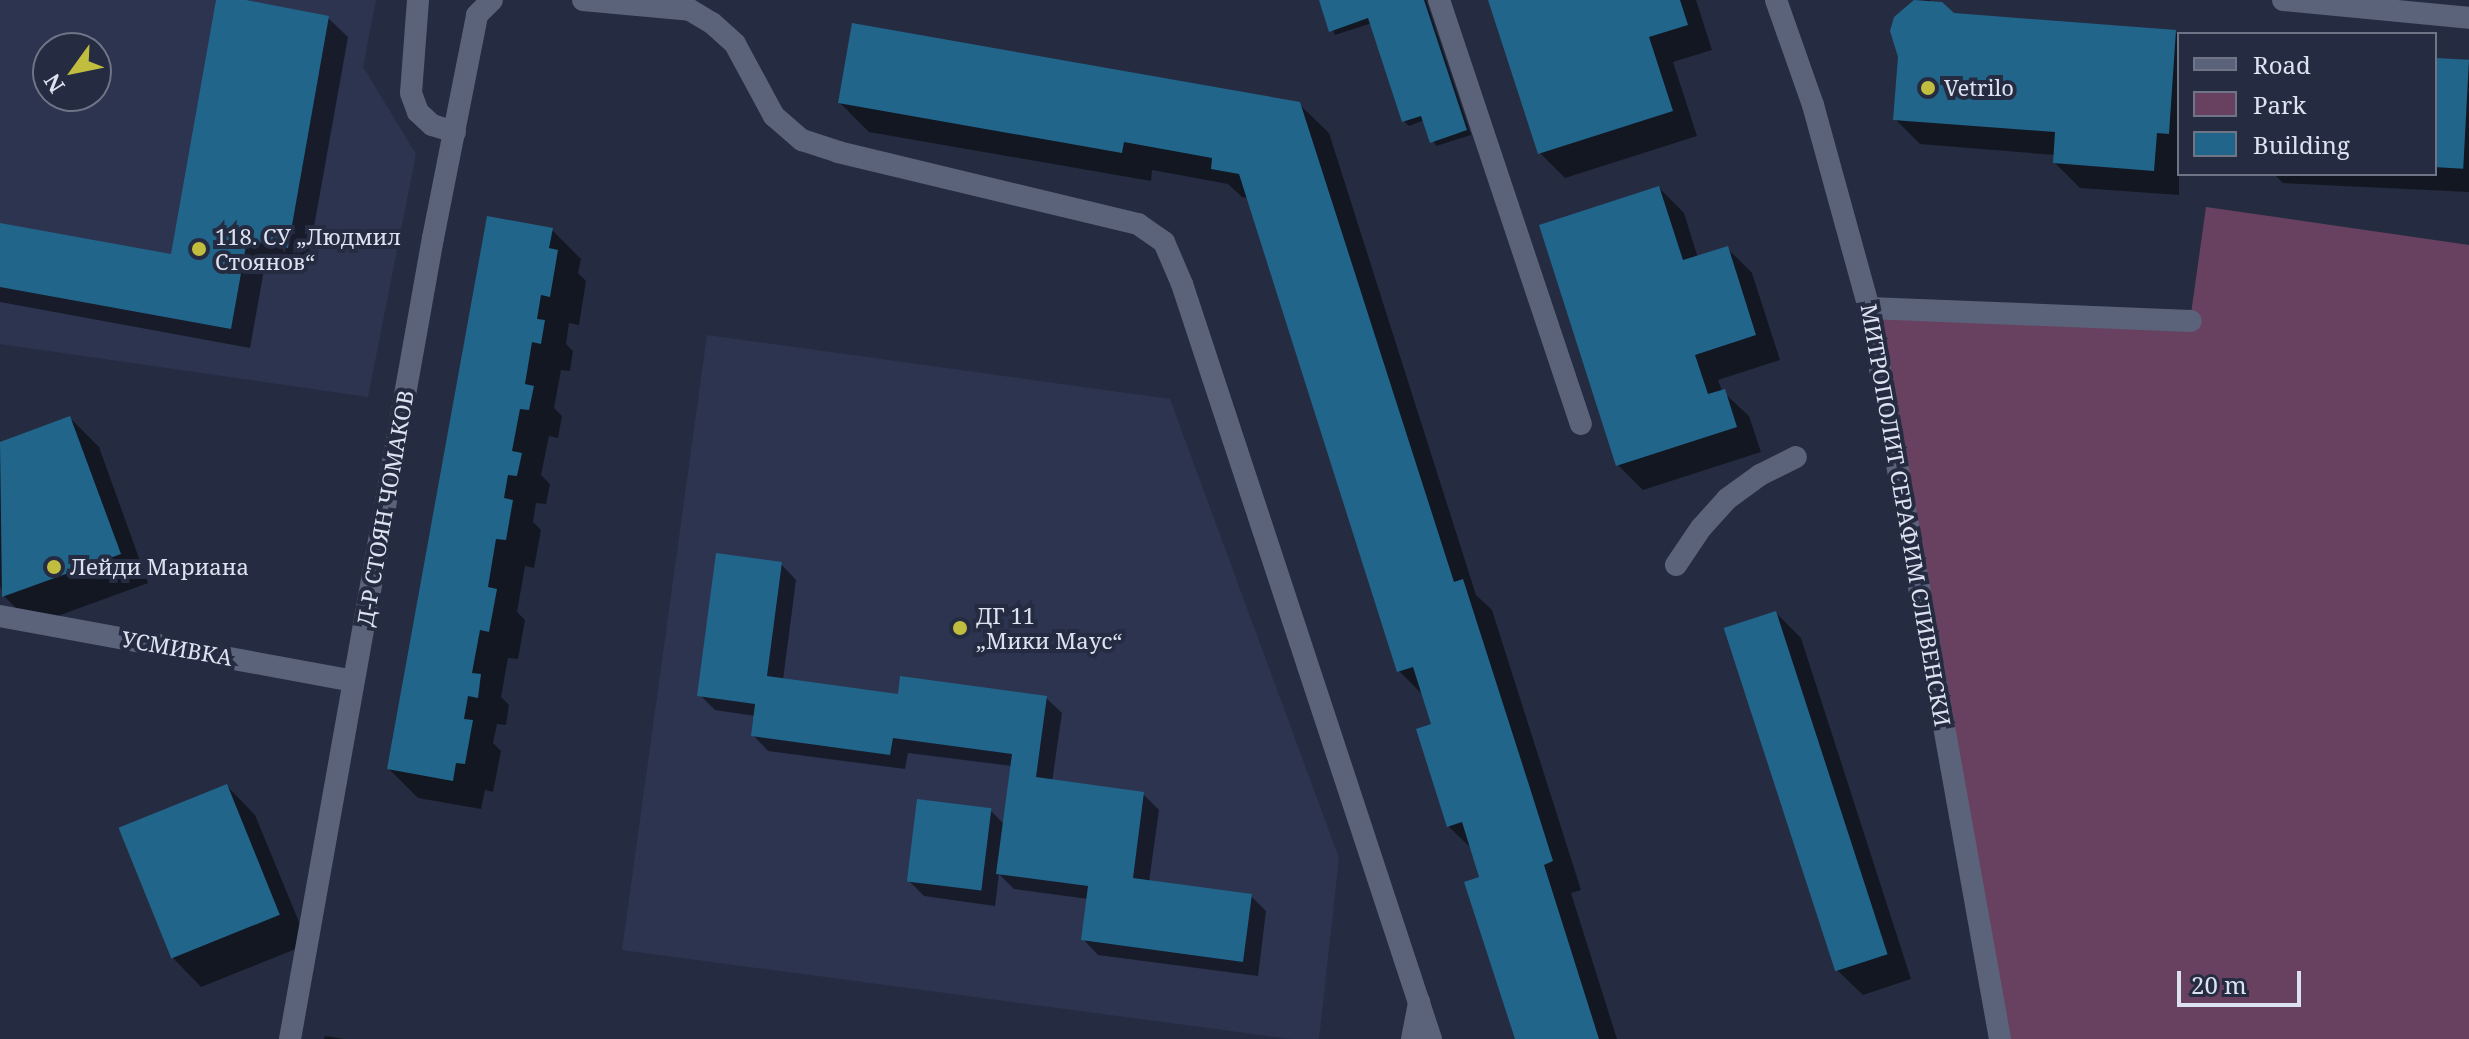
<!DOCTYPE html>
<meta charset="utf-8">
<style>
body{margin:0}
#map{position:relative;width:2469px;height:1039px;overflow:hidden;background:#252c41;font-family:"Noto Serif",serif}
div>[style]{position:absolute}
.built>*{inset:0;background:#2c3450}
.green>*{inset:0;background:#684160}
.shadow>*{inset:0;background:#0007}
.building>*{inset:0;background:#21658b;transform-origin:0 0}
.service>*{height:22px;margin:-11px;padding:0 11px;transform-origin:11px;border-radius:11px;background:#5b637b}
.minor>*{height:22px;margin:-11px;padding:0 11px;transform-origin:11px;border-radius:11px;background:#5b637b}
.dots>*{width:22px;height:22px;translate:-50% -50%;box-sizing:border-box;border:4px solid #252c41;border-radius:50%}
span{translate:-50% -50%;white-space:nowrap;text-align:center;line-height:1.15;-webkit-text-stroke:8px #252c41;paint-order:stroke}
.poi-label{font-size:22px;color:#dde2f0}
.left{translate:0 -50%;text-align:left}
.street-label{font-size:22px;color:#dde2f0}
.legend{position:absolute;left:2177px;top:32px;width:260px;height:144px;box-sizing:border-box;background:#252c41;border:2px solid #6f7587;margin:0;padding:10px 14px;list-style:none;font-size:24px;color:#dde2f0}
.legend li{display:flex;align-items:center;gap:16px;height:40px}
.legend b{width:40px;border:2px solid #6f7587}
.north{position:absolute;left:32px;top:32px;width:80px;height:80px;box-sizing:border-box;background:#252c41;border:2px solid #6f7587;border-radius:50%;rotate:237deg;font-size:22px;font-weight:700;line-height:32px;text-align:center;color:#dde2f0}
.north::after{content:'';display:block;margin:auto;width:28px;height:36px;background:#c1bd3f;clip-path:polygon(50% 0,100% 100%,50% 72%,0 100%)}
.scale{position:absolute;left:2177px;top:971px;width:124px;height:36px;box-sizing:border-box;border:4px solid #dde2f0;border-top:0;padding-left:10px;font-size:24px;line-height:28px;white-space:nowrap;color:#dde2f0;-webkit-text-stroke:6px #252c41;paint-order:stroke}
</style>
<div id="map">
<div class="built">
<div style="clip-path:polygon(evenodd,0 0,376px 0,363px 67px,416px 154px,368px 397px,0 344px,0 0,48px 48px,96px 48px,96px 96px,48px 96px,48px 48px)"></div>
<div style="clip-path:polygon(707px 335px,1170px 399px,1339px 858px,1319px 1039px,1291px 1039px,622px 950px)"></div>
</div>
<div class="green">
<div style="clip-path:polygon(2206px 207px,2469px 245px,2469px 1039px,1999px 1039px,1869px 308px,2190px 321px)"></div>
</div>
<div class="shadow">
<div style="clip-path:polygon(218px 0,328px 18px,348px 37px,307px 266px,266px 259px,250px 348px,0 302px,0 225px,172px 256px)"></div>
<div style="clip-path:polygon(1321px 0,1426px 0,1471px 135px,1436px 146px,1424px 120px,1409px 126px,1404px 121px,1372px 23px,1335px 35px)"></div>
<div style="clip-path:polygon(1490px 0,1696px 0,1712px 50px,1673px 62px,1697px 136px,1565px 178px,1540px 153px)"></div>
<div style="clip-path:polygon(1929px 0,1952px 14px,2175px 32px,2179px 36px,2179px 195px,2080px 188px,2055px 163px,2055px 155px,1920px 144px,1895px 119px,1916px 1px)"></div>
<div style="clip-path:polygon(2435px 60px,2469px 62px,2469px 192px,2283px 183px,2274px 174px,2435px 174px)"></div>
<div style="clip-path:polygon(840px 103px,1299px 104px,1329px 133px,1476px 595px,1492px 610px,1581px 890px,1571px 893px,1617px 1039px,1517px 1039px,1473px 850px,1448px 826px,1434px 726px,1424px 696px,1399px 671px,1248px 198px,1242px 197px,1228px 184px,1152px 170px,1151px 181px,869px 132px)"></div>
<div style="clip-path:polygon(1659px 188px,1684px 213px,1698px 258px,1727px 248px,1752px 273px,1780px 360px,1718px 380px,1722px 391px,1749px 416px,1761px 452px,1643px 490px,1618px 465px)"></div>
<div style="clip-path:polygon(552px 230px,581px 259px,578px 273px,586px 281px,579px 325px,569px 323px,566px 344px,573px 351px,570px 371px,561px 370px,554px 408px,562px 416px,558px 438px,549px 436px,541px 475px,550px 484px,546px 504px,536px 503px,533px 522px,541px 530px,534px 568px,525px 566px,517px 612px,525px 620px,518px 659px,508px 658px,501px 697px,509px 705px,506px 725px,497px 724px,493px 743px,501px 751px,493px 792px,485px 790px,481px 809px,418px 798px,389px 769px)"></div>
<div style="clip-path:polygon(70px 418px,99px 447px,148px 583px,33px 625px,4px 596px,0 586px,0 444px)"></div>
<div style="clip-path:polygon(781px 564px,796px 580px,783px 680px,899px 696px,1046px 698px,1062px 713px,1052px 782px,1143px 794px,1159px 810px,1149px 882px,1251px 896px,1266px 911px,1258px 976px,1098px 955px,1083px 939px,1088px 899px,1014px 889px,999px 874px,995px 906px,924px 896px,908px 880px,990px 810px,1005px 825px,1012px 766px,908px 753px,905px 769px,768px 751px,753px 735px,755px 716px,715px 710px,700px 695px)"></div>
<div style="clip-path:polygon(1776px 613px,1801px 638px,1911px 979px,1863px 995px,1837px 970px)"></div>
<div style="clip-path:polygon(227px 786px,255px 815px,308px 944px,201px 987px,173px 958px)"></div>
<div style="clip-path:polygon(325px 1036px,344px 1039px,324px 1039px)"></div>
</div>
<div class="building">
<div style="clip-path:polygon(216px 0,246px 0,329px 16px,288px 248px,247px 240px,231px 329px,0 287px,0 223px,171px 254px)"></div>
<div style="clip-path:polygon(1319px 0,1424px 0,1467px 130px,1430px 143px,1421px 116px,1402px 122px,1368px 18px,1329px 32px)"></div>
<div style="clip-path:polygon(1488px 0,1680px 0,1688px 25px,1649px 37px,1673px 111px,1538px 154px)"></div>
<div style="clip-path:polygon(1914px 0,1942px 2px,1954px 13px,2176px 30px,2169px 134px,2157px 133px,2154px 171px,2053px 163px,2055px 132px,1893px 120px,1898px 57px,1890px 31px,1894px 17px)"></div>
<div style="clip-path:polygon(852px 23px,1300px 102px,1454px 582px,1463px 579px,1529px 785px,1553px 861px,1544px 865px,1599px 1039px,1515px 1039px,1464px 882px,1479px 877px,1462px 822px,1447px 827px,1416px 729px,1431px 724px,1413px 667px,1397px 672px,1239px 174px,1211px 169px,1212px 158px,1124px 142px,1122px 153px,838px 103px)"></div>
<div style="left:2435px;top:58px;width:34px;height:109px;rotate:3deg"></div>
<div style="clip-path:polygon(1659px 186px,1683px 260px,1728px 246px,1756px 335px,1695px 355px,1708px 394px,1725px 389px,1737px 427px,1616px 466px,1539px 225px)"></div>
<div style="clip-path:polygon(487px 216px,553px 228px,549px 248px,558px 250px,550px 297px,541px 295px,537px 319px,545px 320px,541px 344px,532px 342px,525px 384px,534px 386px,529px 410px,520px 409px,512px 451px,522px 453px,517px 476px,508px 475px,504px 498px,513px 500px,506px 540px,496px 539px,488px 587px,497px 589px,489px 632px,480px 630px,472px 673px,481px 674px,478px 698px,468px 696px,464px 719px,473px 720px,465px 764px,456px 763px,453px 781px,387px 769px)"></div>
<div style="clip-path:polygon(70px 416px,121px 554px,2px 597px,0 442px)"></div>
<div style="clip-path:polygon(716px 553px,782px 562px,767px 676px,898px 694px,900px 676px,1047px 696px,1036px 777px,1144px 792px,1133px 878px,1252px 894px,1243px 962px,1081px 940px,1088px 886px,996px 874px,1012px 754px,893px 738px,890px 755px,751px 736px,755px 704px,697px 696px)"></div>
<div style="left:1776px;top:611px;width:361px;height:55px;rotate:72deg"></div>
<div style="left:227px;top:784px;width:141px;height:117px;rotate:68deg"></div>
<div style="left:917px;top:799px;width:75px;height:83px;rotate:7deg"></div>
</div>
<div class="service">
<div style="left:1869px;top:308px;width:322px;rotate:2.3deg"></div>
<div style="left:1676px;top:565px;width:45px;rotate:-56deg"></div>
<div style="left:1701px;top:528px;width:39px;rotate:-48deg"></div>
<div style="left:1727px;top:499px;width:41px;rotate:-36deg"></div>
<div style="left:1760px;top:475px;width:40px;rotate:-26.6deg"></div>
</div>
<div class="minor">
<div style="left:418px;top:0;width:93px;rotate:94.3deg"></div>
<div style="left:411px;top:93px;width:20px;rotate:70deg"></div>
<div style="left:418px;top:112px;width:19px;rotate:43deg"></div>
<div style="left:432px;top:125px;width:24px;rotate:17deg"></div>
<div style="left:583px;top:0;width:107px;rotate:5.3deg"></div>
<div style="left:690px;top:10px;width:26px;rotate:31deg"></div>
<div style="left:712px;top:23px;width:31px;rotate:42deg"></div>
<div style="left:735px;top:44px;width:82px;rotate:61.6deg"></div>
<div style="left:774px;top:116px;width:37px;rotate:41deg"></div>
<div style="left:802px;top:140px;width:38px;rotate:18deg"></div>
<div style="left:838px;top:152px;width:309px;rotate:13.5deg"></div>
<div style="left:1138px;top:224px;width:32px;rotate:35deg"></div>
<div style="left:1164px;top:242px;width:46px;rotate:66.8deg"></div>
<div style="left:1182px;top:284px;width:795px;rotate:71.75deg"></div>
<div style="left:1439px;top:0;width:447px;rotate:71.5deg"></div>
<div style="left:1776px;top:0;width:111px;rotate:70.6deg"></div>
<div style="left:1813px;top:105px;width:211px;rotate:74.6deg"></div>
<div style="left:1869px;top:308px;width:743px;rotate:79.84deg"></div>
<div style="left:2283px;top:0;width:187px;rotate:5.5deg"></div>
<div style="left:0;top:616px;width:359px;rotate:10.4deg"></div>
<div style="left:290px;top:1039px;width:814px;rotate:-79.88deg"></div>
<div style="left:433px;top:238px;width:227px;rotate:-78.8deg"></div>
<div style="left:477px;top:15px;width:21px;rotate:-45deg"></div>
<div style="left:1412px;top:1039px;width:38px;rotate:-79deg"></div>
</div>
<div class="dots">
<div style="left:1928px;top:88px;background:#c1bd3f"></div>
<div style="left:199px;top:249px;background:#c1bd3f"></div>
<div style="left:54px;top:567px;background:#c1bd3f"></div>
<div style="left:960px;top:628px;background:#c1bd3f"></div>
</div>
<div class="poi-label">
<span class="left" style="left:1944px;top:88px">Vetrilo</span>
<span class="left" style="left:215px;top:249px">118. СУ „Людмил<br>Стоянов“</span>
<span class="left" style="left:70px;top:567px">Лейди Мариана</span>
<span class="left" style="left:976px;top:628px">ДГ 11<br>„Мики Маус“</span>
</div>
<div class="street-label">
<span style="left:385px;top:508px;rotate:-80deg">Д-Р СТОЯН ЧОМАКОВ</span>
<span style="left:1906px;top:515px;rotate:80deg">МИТРОПОЛИТ СЕРАФИМ СЛИВЕНСКИ</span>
<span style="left:177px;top:648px;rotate:10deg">УСМИВКА</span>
</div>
<ul class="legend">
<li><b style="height:10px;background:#5b637b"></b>Road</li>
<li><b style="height:22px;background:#684160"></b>Park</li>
<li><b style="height:22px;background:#21658b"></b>Building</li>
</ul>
<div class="north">N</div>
<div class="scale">20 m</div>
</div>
